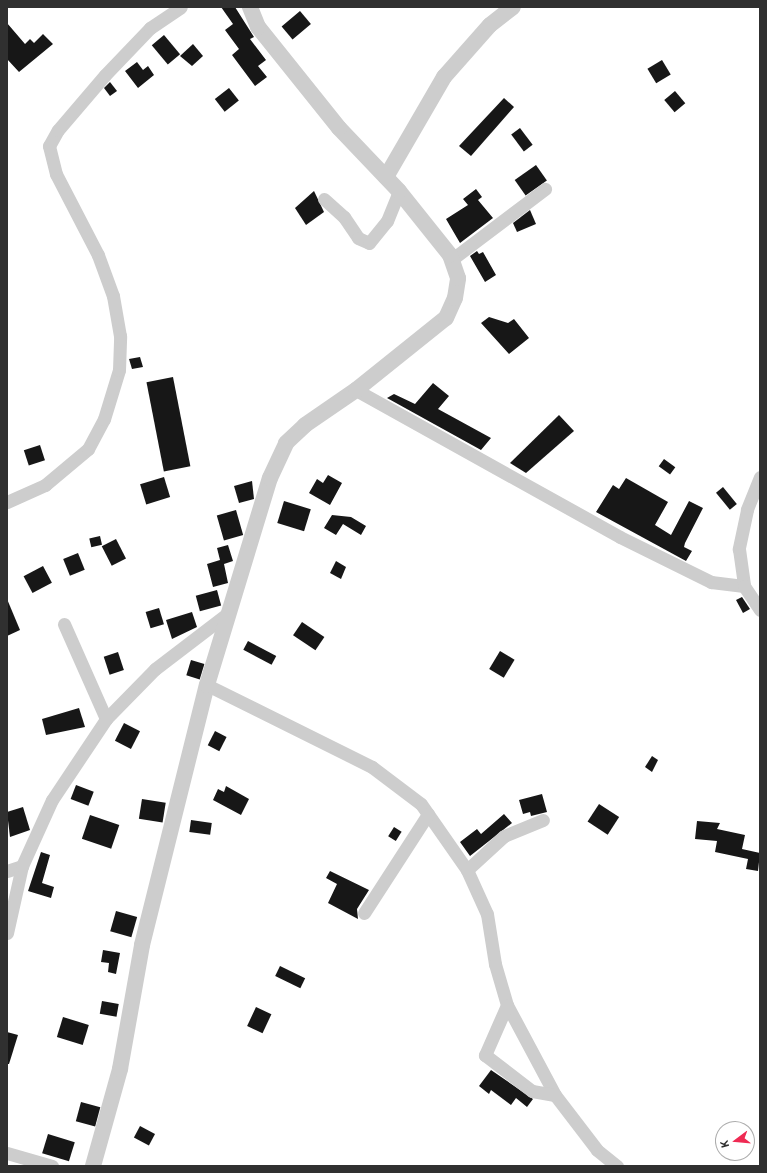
<!DOCTYPE html>
<style>
body{margin:0}
#map{position:relative;width:767px;height:1173px;overflow:hidden;background:#fff;font-family:Barlow,sans-serif}
div>[style]{position:absolute}
.building>*{inset:0;background:#171717;transform-origin:0 0}
.minor>*{height:13px;margin:-6.5px;padding:0 6.5px;transform-origin:6.5px;border-radius:6.5px;background:#cdcdcd}
.tertiary>*{height:16px;margin:-8px;padding:0 8px;transform-origin:8px;border-radius:8px;background:#cdcdcd}
span{translate:-50% -50%;white-space:nowrap;text-align:center;line-height:1.15;-webkit-text-stroke:4px #fff;paint-order:stroke}
.frame{position:absolute;inset:0;border:8px solid #303030;pointer-events:none}
.north{position:absolute;left:715px;top:1121px;width:40px;height:40px;box-sizing:border-box;background:#fff;border:1px solid #acacac;border-radius:50%;rotate:254deg;font-size:11px;font-weight:700;line-height:16px;text-align:center;color:#303030}
.north::after{content:'';display:block;margin:auto;width:14px;height:18px;background:#ef2a53;clip-path:polygon(50% 0,100% 100%,50% 72%,0 100%)}
</style>
<div id="map">
<div class="building">
<div style="clip-path:polygon(221px 7px,235px 7px,254px 37px,250px 39px,266px 60px,258px 66px,267px 77px,255px 86px,232px 55px,239px 49px,225px 30px,233px 24px)"></div>
<div style="left:300px;top:11px;width:17px;height:24px;rotate:50deg"></div>
<div style="clip-path:polygon(7px 23px,25px 44px,30px 39px,34px 43px,43px 34px,53px 44px,19px 72px,7px 59px)"></div>
<div style="left:164px;top:35px;width:25px;height:16px;rotate:50deg"></div>
<div style="clip-path:polygon(193px 44px,203px 56px,192px 66px,180px 56px)"></div>
<div style="left:662px;top:60px;width:17px;height:17px;rotate:59deg"></div>
<div style="clip-path:polygon(137px 62px,143px 70px,148px 66px,154px 75px,138px 88px,125px 71px)"></div>
<div style="clip-path:polygon(110px 82px,117px 91px,110px 96px,104px 88px)"></div>
<div style="left:229px;top:88px;width:16px;height:18px;rotate:52deg"></div>
<div style="left:675px;top:91px;width:16px;height:14px;rotate:50deg"></div>
<div style="clip-path:polygon(504px 98px,514px 107px,471px 156px,459px 146px)"></div>
<div style="left:520px;top:128px;width:21px;height:11px;rotate:53deg"></div>
<div style="left:536px;top:165px;width:19px;height:26px;rotate:55deg"></div>
<div style="clip-path:polygon(476px 189px,482px 197px,478px 200px,493px 218px,460px 243px,446px 219px,468px 205px,463px 199px)"></div>
<div style="clip-path:polygon(314px 191px,324px 212px,306px 225px,295px 208px)"></div>
<div style="clip-path:polygon(530px 210px,536px 224px,517px 232px,513px 223px)"></div>
<div style="clip-path:polygon(477px 251px,479px 254px,483px 252px,496px 275px,485px 282px,470px 256px)"></div>
<div style="clip-path:polygon(489px 317px,508px 323px,514px 319px,529px 338px,509px 354px,481px 323px)"></div>
<div style="clip-path:polygon(140px 357px,143px 367px,132px 369px,129px 359px)"></div>
<div style="left:173px;top:377px;width:91px;height:27px;rotate:79deg"></div>
<div style="clip-path:polygon(433px 383px,449px 396px,438px 409px,491px 438px,481px 450px,387px 398px,394px 394px,415px 404px)"></div>
<div style="clip-path:polygon(559px 415px,574px 431px,526px 473px,510px 463px)"></div>
<div style="left:40px;top:445px;width:16px;height:17px;rotate:72deg"></div>
<div style="left:664px;top:459px;width:14px;height:9px;rotate:36deg"></div>
<div style="clip-path:polygon(328px 475px,342px 483px,330px 505px,309px 493px,317px 479px,323px 483px)"></div>
<div style="left:164px;top:477px;width:21px;height:25px;rotate:73deg"></div>
<div style="clip-path:polygon(626px 478px,668px 502px,655px 525px,671px 535px,689px 501px,703px 508px,685px 543px,684px 547px,692px 551px,686px 561px,596px 512px,613px 485px,619px 489px)"></div>
<div style="clip-path:polygon(252px 481px,254px 499px,239px 503px,234px 486px)"></div>
<div style="left:723px;top:487px;width:22px;height:9px;rotate:51deg"></div>
<div style="left:284px;top:501px;width:28px;height:23px;rotate:17deg"></div>
<div style="left:236px;top:510px;width:26px;height:20px;rotate:74deg"></div>
<div style="clip-path:polygon(332px 515px,351px 517px,366px 526px,361px 535px,343px 524px,336px 535px,324px 528px)"></div>
<div style="left:100px;top:536px;width:9px;height:11px;rotate:77deg"></div>
<div style="left:116px;top:539px;width:22px;height:16px;rotate:63deg"></div>
<div style="clip-path:polygon(228px 545px,233px 561px,224px 564px,228px 583px,213px 587px,207px 564px,220px 560px,217px 548px)"></div>
<div style="left:78px;top:553px;width:18px;height:16px;rotate:68deg"></div>
<div style="clip-path:polygon(336px 561px,346px 567px,341px 579px,330px 573px)"></div>
<div style="left:43px;top:566px;width:19px;height:22px;rotate:62deg"></div>
<div style="left:217px;top:590px;width:16px;height:22px;rotate:75deg"></div>
<div style="clip-path:polygon(742px 597px,750px 609px,743px 613px,736px 600px)"></div>
<div style="clip-path:polygon(7px 599px,20px 630px,7px 636px)"></div>
<div style="left:159px;top:608px;width:17px;height:14px;rotate:73deg"></div>
<div style="clip-path:polygon(192px 612px,197px 627px,172px 639px,166px 620px)"></div>
<div style="left:302px;top:622px;width:27px;height:16px;rotate:34deg"></div>
<div style="left:248px;top:641px;width:32px;height:10px;rotate:28deg"></div>
<div style="left:500px;top:651px;width:17px;height:21px;rotate:31deg"></div>
<div style="left:118px;top:652px;width:19px;height:15px;rotate:72deg"></div>
<div style="left:191px;top:660px;width:14px;height:16px;rotate:17deg"></div>
<div style="clip-path:polygon(79px 708px,85px 727px,46px 735px,42px 719px)"></div>
<div style="left:124px;top:723px;width:18px;height:20px;rotate:27deg"></div>
<div style="left:215px;top:731px;width:13px;height:16px;rotate:27deg"></div>
<div style="clip-path:polygon(652px 756px,658px 760px,652px 772px,645px 767px)"></div>
<div style="left:76px;top:785px;width:19px;height:15px;rotate:21deg"></div>
<div style="clip-path:polygon(226px 786px,249px 799px,241px 815px,213px 800px,218px 789px,224px 792px)"></div>
<div style="clip-path:polygon(542px 794px,547px 812px,531px 816px,530px 812px,523px 814px,519px 800px)"></div>
<div style="left:142px;top:799px;width:24px;height:20px;rotate:9deg"></div>
<div style="left:599px;top:804px;width:24px;height:21px;rotate:33deg"></div>
<div style="clip-path:polygon(23px 807px,30px 830px,10px 837px,7px 812px)"></div>
<div style="clip-path:polygon(504px 814px,512px 823px,470px 856px,460px 842px,477px 829px,481px 834px)"></div>
<div style="left:90px;top:815px;width:31px;height:25px;rotate:19deg"></div>
<div style="left:191px;top:820px;width:21px;height:12px;rotate:8deg"></div>
<div style="clip-path:polygon(697px 821px,720px 823px,717px 829px,745px 835px,742px 849px,760px 853px,758px 871px,746px 869px,748px 859px,715px 852px,717px 841px,695px 839px)"></div>
<div style="left:394px;top:827px;width:9px;height:11px;rotate:32deg"></div>
<div style="clip-path:polygon(41px 852px,50px 855px,42px 883px,54px 887px,51px 898px,28px 891px)"></div>
<div style="clip-path:polygon(330px 871px,369px 890px,357px 909px,358px 919px,328px 903px,337px 884px,326px 878px)"></div>
<div style="left:116px;top:911px;width:22px;height:21px;rotate:16deg"></div>
<div style="clip-path:polygon(103px 950px,120px 953px,116px 974px,108px 972px,109px 963px,101px 962px)"></div>
<div style="left:280px;top:966px;width:28px;height:11px;rotate:26deg"></div>
<div style="left:102px;top:1001px;width:17px;height:13px;rotate:10deg"></div>
<div style="left:256px;top:1007px;width:17px;height:21px;rotate:25deg"></div>
<div style="left:63px;top:1017px;width:27px;height:21px;rotate:17deg"></div>
<div style="clip-path:polygon(7px 1032px,18px 1035px,9px 1064px,7px 1064px)"></div>
<div style="clip-path:polygon(491px 1070px,533px 1099px,527px 1107px,516px 1098px,511px 1105px,491px 1090px,489px 1094px,479px 1086px)"></div>
<div style="left:81px;top:1102px;width:20px;height:20px;rotate:15deg"></div>
<div style="left:140px;top:1126px;width:17px;height:13px;rotate:28deg"></div>
<div style="left:48px;top:1134px;width:28px;height:20px;rotate:17deg"></div>
</div>
<div class="minor">
<div style="left:324px;top:199px;width:27px;rotate:42deg"></div>
<div style="left:344px;top:217px;width:25px;rotate:56deg"></div>
<div style="left:358px;top:238px;width:12px;rotate:24deg"></div>
<div style="left:369px;top:243px;width:28px;rotate:-51deg"></div>
<div style="left:387px;top:221px;width:32px;rotate:-68deg"></div>
<div style="left:451px;top:260px;width:118px;rotate:-37.1deg"></div>
<div style="left:356px;top:390px;width:302px;rotate:29.1deg"></div>
<div style="left:620px;top:537px;width:102px;rotate:26.3deg"></div>
<div style="left:711px;top:582px;width:33px;rotate:7deg"></div>
<div style="left:760px;top:477px;width:35px;rotate:112deg"></div>
<div style="left:747px;top:510px;width:40px;rotate:102deg"></div>
<div style="left:739px;top:549px;width:37px;rotate:82deg"></div>
<div style="left:744px;top:586px;width:29px;rotate:56deg"></div>
<div style="left:7px;top:502px;width:42px;rotate:-24.1deg"></div>
<div style="left:45px;top:485px;width:56px;rotate:-39.9deg"></div>
<div style="left:88px;top:449px;width:34px;rotate:-62deg"></div>
<div style="left:104px;top:419px;width:51px;rotate:-73deg"></div>
<div style="left:119px;top:370px;width:34px;rotate:-88deg"></div>
<div style="left:120px;top:336px;width:41px;rotate:-99.9deg"></div>
<div style="left:113px;top:296px;width:44px;rotate:-110.1deg"></div>
<div style="left:98px;top:255px;width:91px;rotate:-117.4deg"></div>
<div style="left:56px;top:174px;width:29px;rotate:-104deg"></div>
<div style="left:49px;top:146px;width:18px;rotate:-61deg"></div>
<div style="left:58px;top:130px;width:72px;rotate:-49.5deg"></div>
<div style="left:105px;top:75px;width:65px;rotate:-46.2deg"></div>
<div style="left:150px;top:28px;width:37px;rotate:-34deg"></div>
<div style="left:64px;top:624px;width:104px;rotate:66.1deg"></div>
<div style="left:207px;top:685px;width:184px;rotate:26.4deg"></div>
<div style="left:372px;top:767px;width:61px;rotate:37.1deg"></div>
<div style="left:421px;top:804px;width:80px;rotate:55.1deg"></div>
<div style="left:467px;top:870px;width:48px;rotate:65.6deg"></div>
<div style="left:487px;top:914px;width:51px;rotate:80.9deg"></div>
<div style="left:495px;top:964px;width:43px;rotate:73.7deg"></div>
<div style="left:507px;top:1005px;width:102px;rotate:61.9deg"></div>
<div style="left:555px;top:1095px;width:69px;rotate:52.6deg"></div>
<div style="left:597px;top:1150px;width:26px;rotate:39deg"></div>
<div style="left:467px;top:870px;width:50px;rotate:-42.6deg"></div>
<div style="left:504px;top:836px;width:42px;rotate:-22.3deg"></div>
<div style="left:7px;top:871px;width:16px;rotate:-18deg"></div>
<div style="left:364px;top:913px;width:118px;rotate:-57.1deg"></div>
<div style="left:7px;top:933px;width:69px;rotate:-77.4deg"></div>
<div style="left:22px;top:866px;width:72px;rotate:-65.6deg"></div>
<div style="left:52px;top:800px;width:97px;rotate:-56.3deg"></div>
<div style="left:106px;top:719px;width:70px;rotate:-45.6deg"></div>
<div style="left:155px;top:669px;width:91px;rotate:-37.4deg"></div>
<div style="left:507px;top:1005px;width:55px;rotate:113.7deg"></div>
<div style="left:485px;top:1055px;width:59px;rotate:37.5deg"></div>
<div style="left:532px;top:1091px;width:23px;rotate:10deg"></div>
<div style="left:7px;top:1153px;width:47px;rotate:16.1deg"></div>
</div>
<div class="tertiary">
<div style="left:386px;top:177px;width:116px;rotate:-59.9deg"></div>
<div style="left:444px;top:77px;width:69px;rotate:-48.5deg"></div>
<div style="left:490px;top:25px;width:29px;rotate:-38deg"></div>
<div style="left:93px;top:1166px;width:101px;rotate:-74.4deg"></div>
<div style="left:120px;top:1069px;width:126px;rotate:-79.9deg"></div>
<div style="left:142px;top:945px;width:268px;rotate:-76deg"></div>
<div style="left:207px;top:685px;width:216px;rotate:-73.1deg"></div>
<div style="left:270px;top:478px;width:38px;rotate:-65deg"></div>
<div style="left:286px;top:443px;width:26px;rotate:-43deg"></div>
<div style="left:305px;top:425px;width:62px;rotate:-34.5deg"></div>
<div style="left:356px;top:390px;width:115px;rotate:-38.7deg"></div>
<div style="left:446px;top:318px;width:22px;rotate:-66deg"></div>
<div style="left:455px;top:298px;width:20px;rotate:-81deg"></div>
<div style="left:458px;top:278px;width:24px;rotate:-109deg"></div>
<div style="left:450px;top:255px;width:82px;rotate:-128.6deg"></div>
<div style="left:399px;top:191px;width:87px;rotate:-133.6deg"></div>
<div style="left:339px;top:128px;width:129px;rotate:-128.7deg"></div>
<div style="left:258px;top:27px;width:22px;rotate:-112deg"></div>
</div>
<div class="frame"></div>
<div class="north">K</div>
</div>
